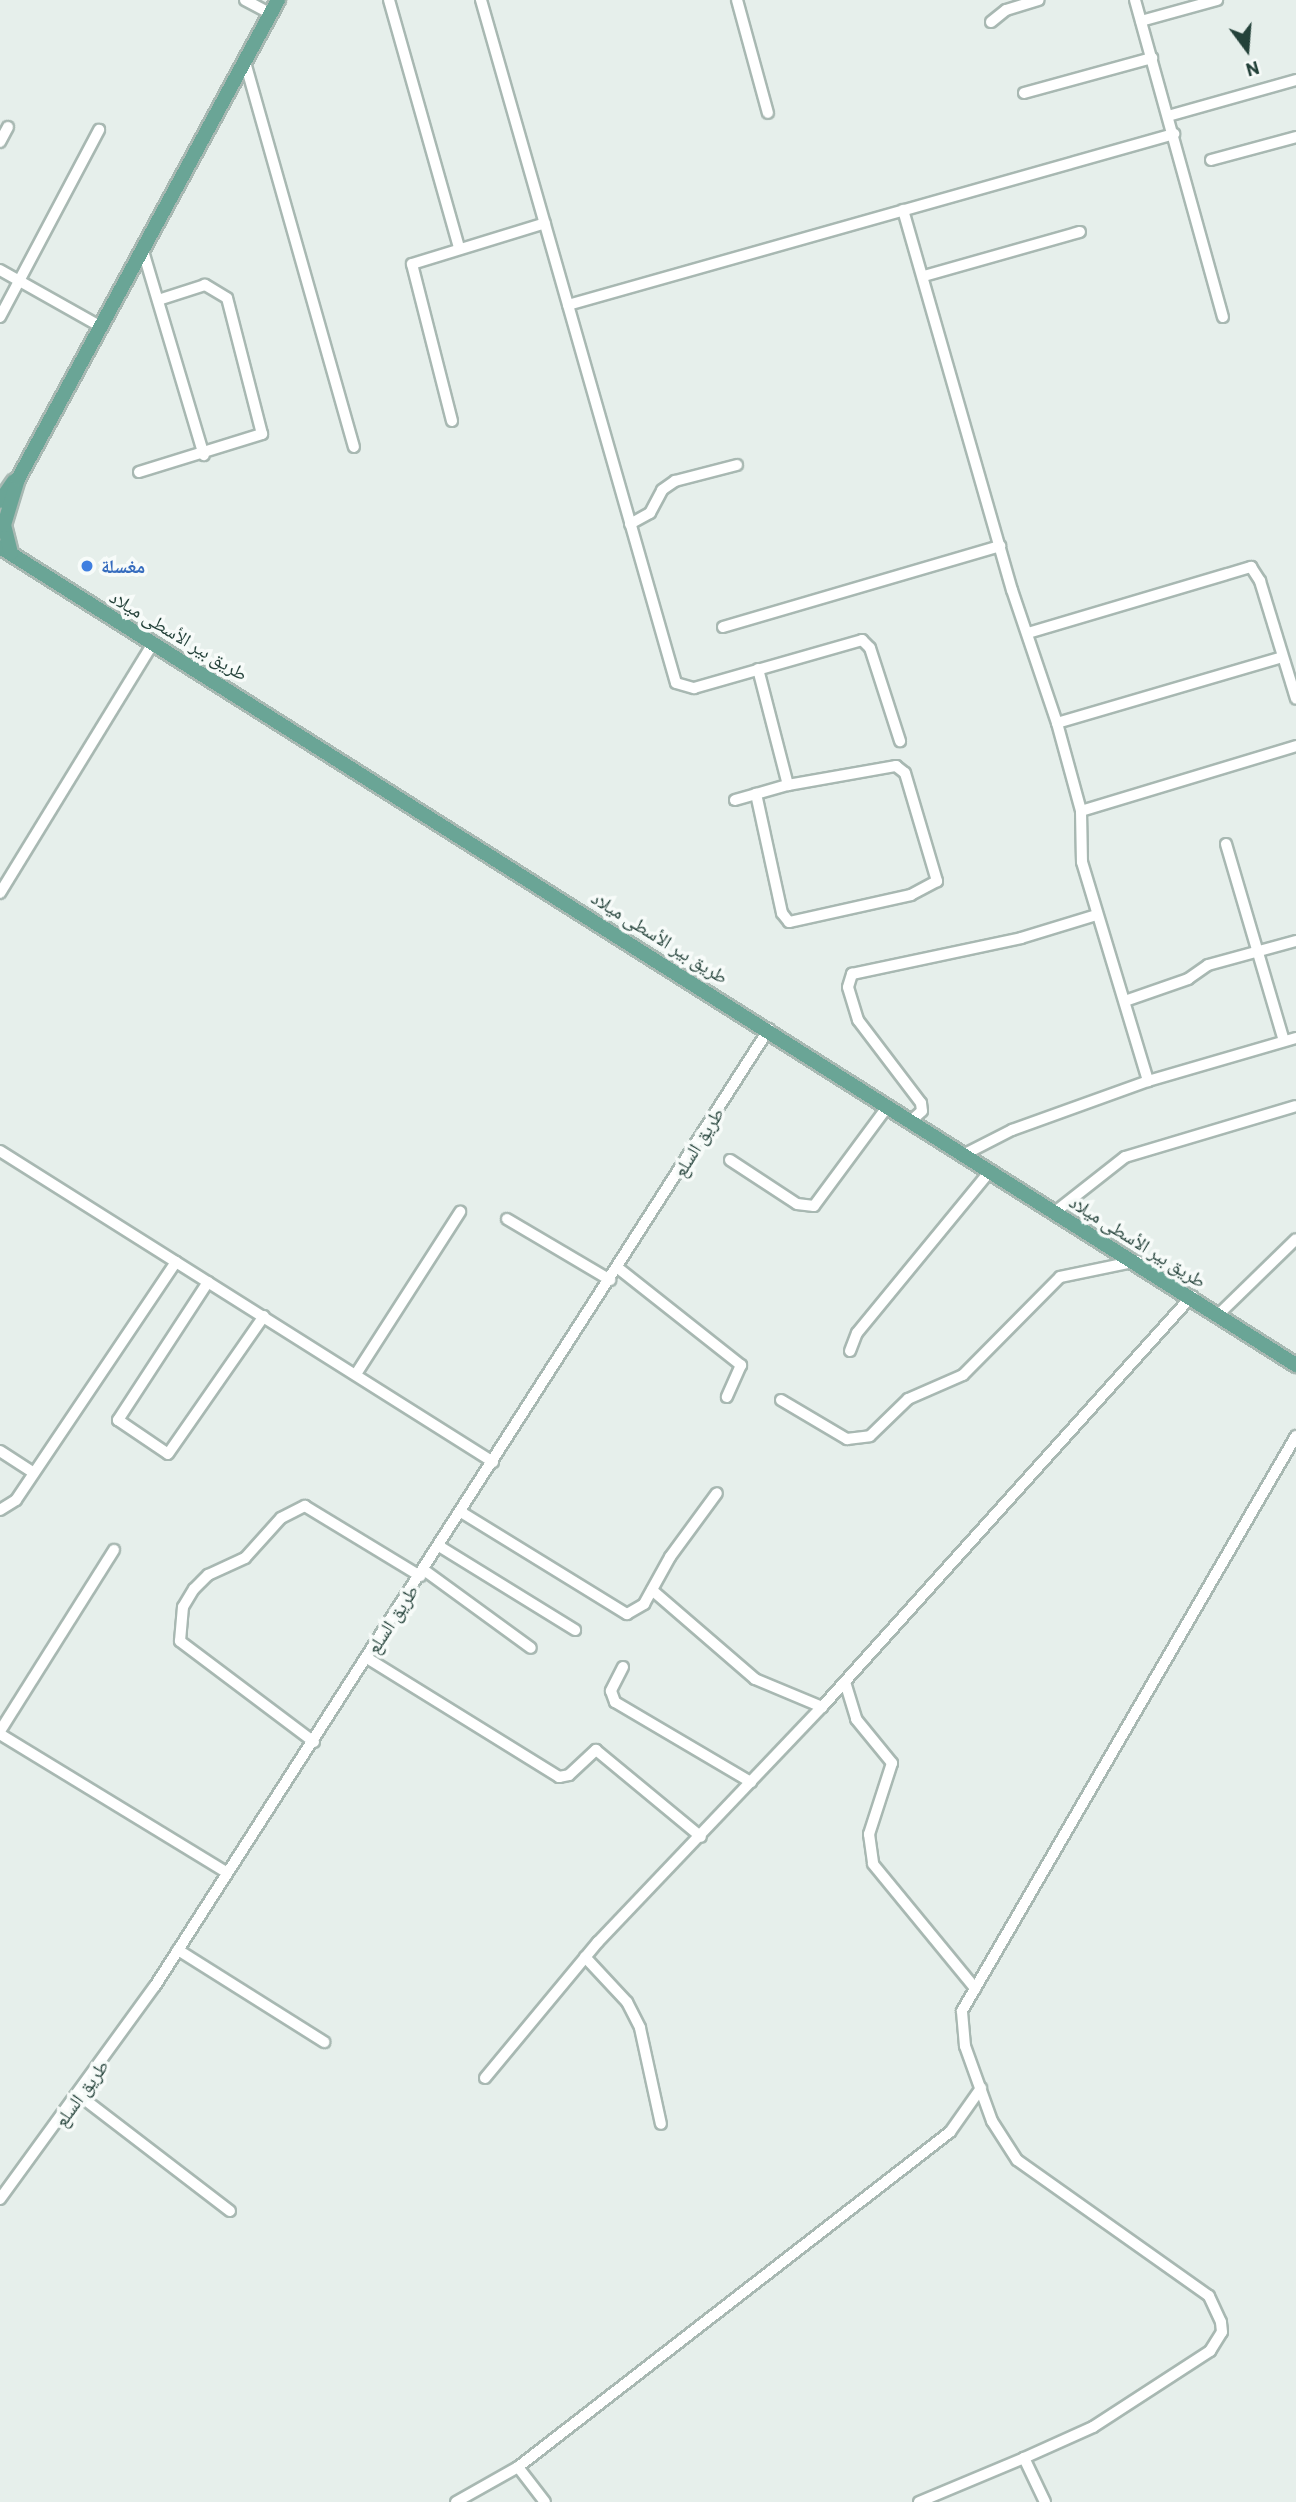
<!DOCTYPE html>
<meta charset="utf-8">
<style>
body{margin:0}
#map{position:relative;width:1296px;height:2502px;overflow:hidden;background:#e6efeb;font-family:Barlow,"Noto Naskh Arabic",sans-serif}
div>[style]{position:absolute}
.roads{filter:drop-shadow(2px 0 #a8b8b2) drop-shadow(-2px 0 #a8b8b2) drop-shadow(0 2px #a8b8b2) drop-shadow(0 -2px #a8b8b2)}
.minor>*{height:10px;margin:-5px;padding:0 5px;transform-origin:5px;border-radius:5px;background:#fff}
.major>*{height:14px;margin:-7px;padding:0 7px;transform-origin:7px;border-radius:7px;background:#6aa596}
.dots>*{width:19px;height:19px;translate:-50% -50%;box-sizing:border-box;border:4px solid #f7fbf9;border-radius:50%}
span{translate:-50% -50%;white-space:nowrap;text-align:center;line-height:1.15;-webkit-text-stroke:7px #f7fbf9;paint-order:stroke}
.shop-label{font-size:19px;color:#366cbe;font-weight:700}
.left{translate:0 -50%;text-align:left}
.street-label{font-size:19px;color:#24423a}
.north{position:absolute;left:1212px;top:14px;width:70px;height:70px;-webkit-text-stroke:5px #f7fbf9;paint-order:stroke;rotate:164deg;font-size:19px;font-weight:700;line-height:28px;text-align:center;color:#24423a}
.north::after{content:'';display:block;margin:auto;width:24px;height:32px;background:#24423a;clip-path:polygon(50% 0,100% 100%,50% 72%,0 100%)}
</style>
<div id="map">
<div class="roads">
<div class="minor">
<div style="left:245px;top:0;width:30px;rotate:28deg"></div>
<div style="left:389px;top:0;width:257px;rotate:74.2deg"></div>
<div style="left:481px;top:0;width:710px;rotate:74.07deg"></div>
<div style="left:676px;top:683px;width:19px;rotate:16deg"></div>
<div style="left:694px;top:688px;width:175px;rotate:-15.9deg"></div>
<div style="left:862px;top:640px;width:11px;rotate:45deg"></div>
<div style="left:870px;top:648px;width:98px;rotate:72.1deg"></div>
<div style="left:737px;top:0;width:117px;rotate:74.7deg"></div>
<div style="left:1135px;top:0;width:329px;rotate:74.5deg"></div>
<div style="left:1141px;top:21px;width:79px;rotate:-15.4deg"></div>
<div style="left:991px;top:22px;width:19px;rotate:-39deg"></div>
<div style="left:1006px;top:10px;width:34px;rotate:-17deg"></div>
<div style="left:245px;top:62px;width:400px;rotate:74.2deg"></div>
<div style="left:1024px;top:93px;width:133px;rotate:-15.3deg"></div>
<div style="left:1168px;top:116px;width:133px;rotate:-15.7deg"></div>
<div style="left:0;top:142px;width:17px;rotate:-62deg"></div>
<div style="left:1211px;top:160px;width:88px;rotate:-15.1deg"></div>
<div style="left:903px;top:210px;width:395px;rotate:74deg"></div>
<div style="left:1012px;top:590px;width:140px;rotate:71.3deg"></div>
<div style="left:1057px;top:723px;width:91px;rotate:74.7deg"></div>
<div style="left:1081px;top:811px;width:51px;rotate:88.9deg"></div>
<div style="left:1082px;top:862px;width:229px;rotate:73.2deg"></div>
<div style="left:143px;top:251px;width:213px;rotate:73.4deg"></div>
<div style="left:0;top:270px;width:116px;rotate:29.4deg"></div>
<div style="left:924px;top:276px;width:162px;rotate:-15.8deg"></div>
<div style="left:568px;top:305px;width:630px;rotate:-15.76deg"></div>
<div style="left:0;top:317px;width:212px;rotate:-62.1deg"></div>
<div style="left:452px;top:421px;width:162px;rotate:-104.3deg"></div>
<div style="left:412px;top:264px;width:139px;rotate:-17.1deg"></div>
<div style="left:139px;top:472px;width:129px;rotate:-17.2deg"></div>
<div style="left:262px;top:434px;width:140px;rotate:-104.4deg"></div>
<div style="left:227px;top:298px;width:26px;rotate:-149deg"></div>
<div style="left:205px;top:285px;width:49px;rotate:162.3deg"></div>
<div style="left:630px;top:524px;width:23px;rotate:-29deg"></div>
<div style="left:650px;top:513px;width:26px;rotate:-62deg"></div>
<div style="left:662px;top:490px;width:16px;rotate:-35deg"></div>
<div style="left:675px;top:481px;width:64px;rotate:-14.5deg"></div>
<div style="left:723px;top:627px;width:289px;rotate:-16.3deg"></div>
<div style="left:1028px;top:633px;width:233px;rotate:-16.5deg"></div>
<div style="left:1251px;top:567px;width:17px;rotate:57deg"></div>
<div style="left:1260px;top:581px;width:123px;rotate:73deg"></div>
<div style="left:758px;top:669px;width:120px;rotate:75.5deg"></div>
<div style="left:1057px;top:723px;width:235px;rotate:-16.3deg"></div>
<div style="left:735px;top:800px;width:22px;rotate:-16deg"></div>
<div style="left:756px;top:794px;width:33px;rotate:-16deg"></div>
<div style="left:788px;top:785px;width:110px;rotate:-10deg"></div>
<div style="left:896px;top:766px;width:11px;rotate:38deg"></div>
<div style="left:905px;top:773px;width:113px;rotate:73.5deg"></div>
<div style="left:937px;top:881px;width:30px;rotate:152deg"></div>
<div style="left:911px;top:895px;width:125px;rotate:167.5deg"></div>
<div style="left:789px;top:922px;width:11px;rotate:-128deg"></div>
<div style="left:782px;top:913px;width:122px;rotate:-102.3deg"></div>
<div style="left:1081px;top:811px;width:225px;rotate:-16.8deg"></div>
<div style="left:1226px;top:844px;width:205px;rotate:73.6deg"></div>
<div style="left:0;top:893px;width:293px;rotate:-58.5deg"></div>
<div style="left:1125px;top:1001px;width:67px;rotate:-19.2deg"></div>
<div style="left:1188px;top:979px;width:24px;rotate:-35deg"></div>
<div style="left:1208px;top:965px;width:91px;rotate:-15.3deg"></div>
<div style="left:912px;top:1120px;width:13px;rotate:-42deg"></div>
<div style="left:922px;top:1111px;width:8px;rotate:-97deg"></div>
<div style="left:921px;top:1103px;width:104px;rotate:-127.2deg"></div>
<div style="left:858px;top:1020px;width:34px;rotate:-107deg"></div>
<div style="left:848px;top:987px;width:14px;rotate:-73deg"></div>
<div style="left:852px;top:974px;width:173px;rotate:-12deg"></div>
<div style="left:1021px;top:938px;width:78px;rotate:-17deg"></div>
<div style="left:0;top:1151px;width:583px;rotate:32.25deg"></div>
<div style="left:965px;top:1154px;width:53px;rotate:-27.1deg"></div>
<div style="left:1012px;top:1130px;width:145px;rotate:-19.8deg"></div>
<div style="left:1148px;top:1081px;width:154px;rotate:-16.2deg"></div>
<div style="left:730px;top:1160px;width:80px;rotate:33.3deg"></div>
<div style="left:797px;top:1204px;width:17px;rotate:7deg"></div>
<div style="left:814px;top:1206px;width:124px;rotate:-53.5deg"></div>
<div style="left:1055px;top:1212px;width:89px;rotate:-38.2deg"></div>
<div style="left:1125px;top:1157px;width:178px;rotate:-16.6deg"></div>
<div style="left:507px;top:1219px;width:120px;rotate:30.6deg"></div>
<div style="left:618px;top:1268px;width:157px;rotate:38.3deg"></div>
<div style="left:741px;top:1365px;width:35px;rotate:114deg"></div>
<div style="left:208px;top:1282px;width:165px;rotate:123.1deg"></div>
<div style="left:118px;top:1420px;width:60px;rotate:34.2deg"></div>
<div style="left:168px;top:1454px;width:168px;rotate:-55.2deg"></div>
<div style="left:1219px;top:1314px;width:107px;rotate:-44.2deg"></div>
<div style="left:850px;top:1351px;width:19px;rotate:-69deg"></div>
<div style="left:857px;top:1333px;width:210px;rotate:-50.6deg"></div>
<div style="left:356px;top:1374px;width:193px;rotate:-57.3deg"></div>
<div style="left:781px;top:1400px;width:77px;rotate:30.6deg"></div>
<div style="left:847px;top:1439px;width:23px;rotate:-7deg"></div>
<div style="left:870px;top:1436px;width:53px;rotate:-44.2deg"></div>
<div style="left:908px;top:1399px;width:60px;rotate:-23.6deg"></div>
<div style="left:963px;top:1375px;width:138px;rotate:-45.3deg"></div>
<div style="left:1060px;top:1277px;width:79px;rotate:-11.7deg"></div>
<div style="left:0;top:1451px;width:40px;rotate:32.9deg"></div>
<div style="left:0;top:1510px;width:19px;rotate:-32deg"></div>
<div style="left:16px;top:1500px;width:287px;rotate:-56.1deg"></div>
<div style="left:461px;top:1512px;width:195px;rotate:31.6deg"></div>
<div style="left:627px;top:1614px;width:20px;rotate:-30deg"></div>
<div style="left:644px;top:1604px;width:54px;rotate:-61deg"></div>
<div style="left:670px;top:1557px;width:79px;rotate:-53.7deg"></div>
<div style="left:439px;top:1546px;width:160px;rotate:31.7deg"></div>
<div style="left:424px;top:1570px;width:132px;rotate:36.1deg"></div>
<div style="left:652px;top:1590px;width:136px;rotate:40.8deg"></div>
<div style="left:755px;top:1679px;width:73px;rotate:22.7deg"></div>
<div style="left:367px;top:1658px;width:226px;rotate:31.8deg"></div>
<div style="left:559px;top:1777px;width:10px;rotate:-11deg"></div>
<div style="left:569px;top:1775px;width:37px;rotate:-43deg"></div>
<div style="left:596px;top:1750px;width:136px;rotate:39.6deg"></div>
<div style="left:623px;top:1667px;width:27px;rotate:117deg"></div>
<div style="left:611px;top:1691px;width:12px;rotate:70deg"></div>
<div style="left:615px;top:1702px;width:158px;rotate:30.5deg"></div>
<div style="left:845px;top:1682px;width:39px;rotate:73deg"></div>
<div style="left:856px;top:1719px;width:57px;rotate:50.7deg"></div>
<div style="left:892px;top:1763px;width:75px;rotate:107.9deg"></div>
<div style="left:869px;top:1834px;width:30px;rotate:82deg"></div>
<div style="left:873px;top:1864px;width:161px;rotate:50.6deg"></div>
<div style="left:0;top:1731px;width:214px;rotate:-57.8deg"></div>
<div style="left:0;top:1734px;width:265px;rotate:31.4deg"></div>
<div style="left:314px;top:1742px;width:168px;rotate:-143deg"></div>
<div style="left:180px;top:1641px;width:34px;rotate:-85deg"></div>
<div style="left:183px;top:1607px;width:21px;rotate:-59deg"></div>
<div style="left:194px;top:1589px;width:20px;rotate:-45deg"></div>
<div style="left:208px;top:1575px;width:41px;rotate:-24.7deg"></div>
<div style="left:245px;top:1558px;width:54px;rotate:-48deg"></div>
<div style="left:281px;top:1518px;width:27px;rotate:-27deg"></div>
<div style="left:305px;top:1506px;width:135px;rotate:31.3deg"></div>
<div style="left:178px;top:1950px;width:173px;rotate:32.2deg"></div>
<div style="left:585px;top:1957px;width:62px;rotate:47deg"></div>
<div style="left:627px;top:2002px;width:29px;rotate:63deg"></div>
<div style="left:640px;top:2028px;width:98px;rotate:77.7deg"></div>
<div style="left:485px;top:2078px;width:177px;rotate:-50.3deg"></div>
<div style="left:598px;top:1942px;width:325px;rotate:-46.4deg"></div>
<div style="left:822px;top:1707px;width:553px;rotate:-48.01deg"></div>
<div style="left:80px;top:2096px;width:189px;rotate:37.5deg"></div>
<div style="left:0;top:2199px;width:263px;rotate:-54deg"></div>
<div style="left:155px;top:1986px;width:1137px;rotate:-57.32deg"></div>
<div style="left:518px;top:2467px;width:44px;rotate:52.4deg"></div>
<div style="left:456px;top:2502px;width:71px;rotate:-29.4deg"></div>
<div style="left:518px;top:2467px;width:547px;rotate:-37.79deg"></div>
<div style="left:950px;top:2132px;width:54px;rotate:-54.8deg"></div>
<div style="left:919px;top:2502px;width:114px;rotate:-22.7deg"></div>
<div style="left:1045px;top:2502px;width:49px;rotate:-115.5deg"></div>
<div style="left:1024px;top:2458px;width:76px;rotate:-24.2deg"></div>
<div style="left:1093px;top:2427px;width:140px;rotate:-33deg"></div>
<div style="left:1210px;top:2351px;width:22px;rotate:-58deg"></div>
<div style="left:1222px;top:2332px;width:10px;rotate:-96deg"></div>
<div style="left:1221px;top:2322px;width:29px;rotate:-115deg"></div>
<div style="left:1209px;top:2296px;width:235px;rotate:-144.7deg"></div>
<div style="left:1017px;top:2160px;width:46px;rotate:-122.7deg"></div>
<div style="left:992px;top:2121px;width:80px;rotate:-109.8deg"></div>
<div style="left:965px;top:2046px;width:35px;rotate:-95deg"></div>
<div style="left:962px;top:2011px;width:665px;rotate:-59.85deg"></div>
</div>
<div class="major">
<div style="left:0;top:501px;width:24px;rotate:-55deg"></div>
<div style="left:0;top:547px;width:1533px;rotate:32.26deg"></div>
<div style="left:11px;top:553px;width:29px;rotate:-104deg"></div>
<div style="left:4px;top:525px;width:48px;rotate:-73.1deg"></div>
<div style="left:18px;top:479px;width:545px;rotate:-61.51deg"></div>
</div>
</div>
<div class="dots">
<div style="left:87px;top:566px;background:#3f7fe0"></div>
</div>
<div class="shop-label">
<span class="left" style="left:101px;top:566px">مغسلة</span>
</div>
<div class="street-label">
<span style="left:179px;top:635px;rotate:31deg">طريق بير الأسطى ميلاد</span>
<span style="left:660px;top:937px;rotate:32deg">طريق بير الأسطى ميلاد</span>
<span style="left:698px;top:1142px;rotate:-58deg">طريق السلع</span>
<span style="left:1138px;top:1241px;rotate:32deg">طريق بير الأسطى ميلاد</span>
<span style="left:392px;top:1619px;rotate:-57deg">طريق السلع</span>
<span style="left:81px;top:2093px;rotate:-54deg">طريق السلع</span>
</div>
<div class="north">N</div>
</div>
